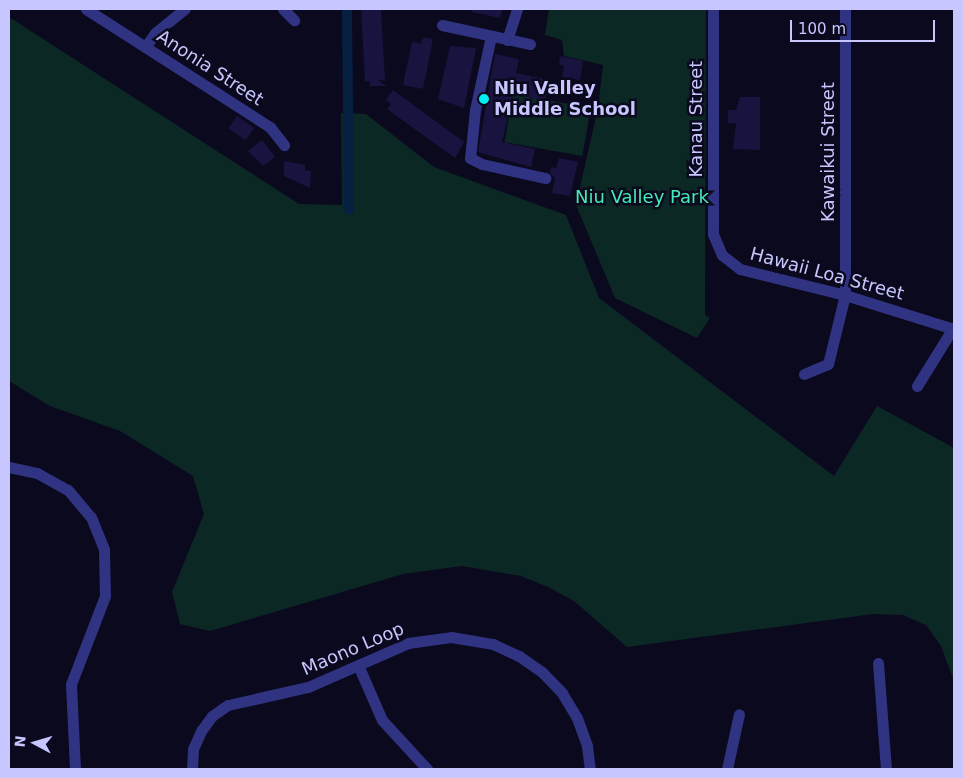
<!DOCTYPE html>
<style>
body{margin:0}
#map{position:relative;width:963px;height:778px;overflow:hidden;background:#0b091d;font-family:"DejaVu Sans",sans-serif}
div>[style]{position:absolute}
.green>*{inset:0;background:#0c2825;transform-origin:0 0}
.canal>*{height:10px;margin:-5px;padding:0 5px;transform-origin:5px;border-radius:5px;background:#052040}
.building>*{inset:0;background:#191340;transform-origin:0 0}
.minor>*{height:11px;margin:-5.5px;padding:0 5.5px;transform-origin:5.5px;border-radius:5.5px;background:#2f3382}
.dots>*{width:14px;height:14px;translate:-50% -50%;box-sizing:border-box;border:2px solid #0b091d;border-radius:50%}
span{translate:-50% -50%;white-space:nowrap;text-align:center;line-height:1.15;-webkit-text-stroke:5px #0b091d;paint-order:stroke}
.street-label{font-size:18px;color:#c7c6ff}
.poi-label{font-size:18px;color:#c7c6ff;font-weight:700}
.left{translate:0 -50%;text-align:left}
.park-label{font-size:18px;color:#45ebb4}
.frame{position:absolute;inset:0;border:10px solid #c7c6ff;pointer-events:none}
.north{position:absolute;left:10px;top:718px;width:50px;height:50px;-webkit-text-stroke:4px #0b091d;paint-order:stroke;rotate:276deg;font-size:14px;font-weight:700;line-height:20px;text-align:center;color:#c7c6ff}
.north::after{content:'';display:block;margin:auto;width:18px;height:22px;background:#c7c6ff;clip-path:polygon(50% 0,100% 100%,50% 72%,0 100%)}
.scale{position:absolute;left:790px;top:20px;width:145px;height:22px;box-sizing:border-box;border:2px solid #c7c6ff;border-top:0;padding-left:6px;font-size:15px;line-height:18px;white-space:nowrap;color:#c7c6ff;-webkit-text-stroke:4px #0b091d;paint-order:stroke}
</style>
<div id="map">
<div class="green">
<div style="clip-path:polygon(549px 9px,706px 9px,705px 315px,710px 318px,697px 338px,615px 298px,576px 205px,598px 108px,603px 65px,564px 56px,562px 40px,545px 35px)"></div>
<div style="clip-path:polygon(9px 17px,299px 204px,342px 205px,341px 113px,366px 114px,434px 167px,566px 215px,599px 298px,834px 476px,877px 406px,954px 448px,954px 681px,941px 646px,926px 625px,903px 615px,873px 614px,627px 647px,574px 601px,548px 587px,521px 576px,462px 566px,403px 574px,210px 631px,180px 624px,172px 592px,204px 514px,193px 476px,120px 431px,50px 406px,9px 381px)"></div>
<div style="left:513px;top:94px;width:79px;height:49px;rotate:10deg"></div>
</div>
<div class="canal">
<div style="left:347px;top:9px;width:201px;rotate:89.4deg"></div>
</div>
<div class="building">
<div style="clip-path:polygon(361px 9px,381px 9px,385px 81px,377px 79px,386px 86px,370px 86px,370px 81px,365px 82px)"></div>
<div style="clip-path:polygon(472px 9px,502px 9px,500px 18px,472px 12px)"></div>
<div style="clip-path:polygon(423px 37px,433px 39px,423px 89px,403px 85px,412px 42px,421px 44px)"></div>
<div style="clip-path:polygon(450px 46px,476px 48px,464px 108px,438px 99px)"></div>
<div style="clip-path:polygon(495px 54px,519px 59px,516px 73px,550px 80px,545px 101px,513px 94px,502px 142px,535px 149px,531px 167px,478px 152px)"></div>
<div style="clip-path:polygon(560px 56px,583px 61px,580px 80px,562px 77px,564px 66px,559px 65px)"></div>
<div style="clip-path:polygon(393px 90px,464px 142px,455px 158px,387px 109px,391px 104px,386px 100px)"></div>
<div style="clip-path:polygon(740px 97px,760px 97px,760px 150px,733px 149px,736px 123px,728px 123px,728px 110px,736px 110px)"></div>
<div style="left:237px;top:116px;width:21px;height:15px;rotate:35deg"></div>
<div style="clip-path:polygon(262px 140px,275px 157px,263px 166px,248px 151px)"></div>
<div style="clip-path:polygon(559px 158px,578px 162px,570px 196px,552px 193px,555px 178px,550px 173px,551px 167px,556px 168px)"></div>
<div style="clip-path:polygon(284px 161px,305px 165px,305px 170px,311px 171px,310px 188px,284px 176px)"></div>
</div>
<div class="minor">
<div style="left:86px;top:9px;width:219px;rotate:32.7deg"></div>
<div style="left:270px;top:127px;width:23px;rotate:52deg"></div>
<div style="left:283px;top:9px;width:16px;rotate:45deg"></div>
<div style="left:713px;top:9px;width:225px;rotate:90deg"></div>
<div style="left:713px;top:234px;width:23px;rotate:67deg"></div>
<div style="left:722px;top:255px;width:23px;rotate:38deg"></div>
<div style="left:740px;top:269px;width:108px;rotate:13.9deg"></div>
<div style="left:845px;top:295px;width:114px;rotate:17.3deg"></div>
<div style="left:442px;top:25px;width:90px;rotate:12.2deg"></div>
<div style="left:491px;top:36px;width:76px;rotate:102.2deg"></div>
<div style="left:475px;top:110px;width:48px;rotate:95.9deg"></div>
<div style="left:470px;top:158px;width:13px;rotate:27deg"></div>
<div style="left:482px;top:164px;width:65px;rotate:12.5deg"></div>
<div style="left:507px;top:40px;width:33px;rotate:-72deg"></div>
<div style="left:145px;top:47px;width:17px;rotate:-54deg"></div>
<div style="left:155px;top:33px;width:38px;rotate:-39deg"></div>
<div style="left:804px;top:374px;width:26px;rotate:-23deg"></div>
<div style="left:828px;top:364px;width:71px;rotate:-76.2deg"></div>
<div style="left:845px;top:295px;width:286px;rotate:-90deg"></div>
<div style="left:917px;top:386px;width:68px;rotate:-58.2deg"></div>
<div style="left:9px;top:467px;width:29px;rotate:12deg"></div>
<div style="left:37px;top:473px;width:35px;rotate:29deg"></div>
<div style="left:68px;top:490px;width:35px;rotate:50deg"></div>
<div style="left:91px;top:517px;width:35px;rotate:68deg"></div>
<div style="left:104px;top:550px;width:46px;rotate:88.8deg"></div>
<div style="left:105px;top:596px;width:94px;rotate:111.1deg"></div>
<div style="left:71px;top:684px;width:85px;rotate:87.3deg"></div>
<div style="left:878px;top:663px;width:106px;rotate:85.7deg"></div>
<div style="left:358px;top:665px;width:60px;rotate:66.4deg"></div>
<div style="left:382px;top:720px;width:67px;rotate:47.4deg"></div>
<div style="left:192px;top:769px;width:20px;rotate:-87deg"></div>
<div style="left:193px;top:749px;width:20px;rotate:-66deg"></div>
<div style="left:201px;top:731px;width:19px;rotate:-54deg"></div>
<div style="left:212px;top:716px;width:19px;rotate:-35deg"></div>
<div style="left:228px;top:705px;width:82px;rotate:-12.7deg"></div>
<div style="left:308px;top:687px;width:109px;rotate:-23.7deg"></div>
<div style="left:408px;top:643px;width:43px;rotate:-7.9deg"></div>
<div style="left:451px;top:637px;width:43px;rotate:9.5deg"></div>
<div style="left:493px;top:644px;width:29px;rotate:25deg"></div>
<div style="left:519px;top:656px;width:28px;rotate:35deg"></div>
<div style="left:542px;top:672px;width:29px;rotate:46deg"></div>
<div style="left:562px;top:693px;width:29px;rotate:59deg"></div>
<div style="left:577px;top:718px;width:30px;rotate:70deg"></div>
<div style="left:587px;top:746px;width:23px;rotate:83deg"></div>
<div style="left:727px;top:769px;width:56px;rotate:-77.7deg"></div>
</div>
<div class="dots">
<div style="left:484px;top:99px;background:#00edf1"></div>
</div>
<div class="street-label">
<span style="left:210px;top:68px;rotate:33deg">Anonia Street</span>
<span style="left:696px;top:119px;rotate:-90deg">Kanau Street</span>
<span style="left:828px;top:152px;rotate:-90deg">Kawaikui Street</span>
<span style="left:827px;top:274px;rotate:15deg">Hawaii Loa Street</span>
<span style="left:353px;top:649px;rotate:-23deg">Maono Loop</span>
</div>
<div class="poi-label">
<span class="left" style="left:494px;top:99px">Niu Valley<br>Middle School</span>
</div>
<div class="park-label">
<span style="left:642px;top:197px">Niu Valley Park</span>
</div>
<div class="frame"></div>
<div class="north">N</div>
<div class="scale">100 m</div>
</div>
